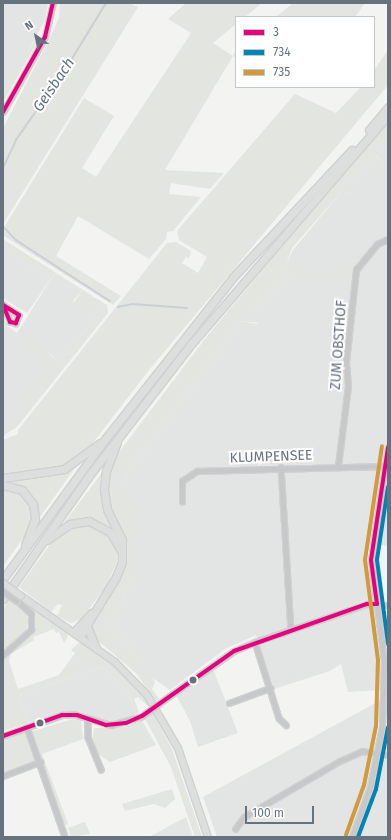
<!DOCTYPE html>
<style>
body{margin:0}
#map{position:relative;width:391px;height:840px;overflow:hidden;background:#f3f3f2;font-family:"Fira Sans",sans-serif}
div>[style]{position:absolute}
.built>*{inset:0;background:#e3e5e4}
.green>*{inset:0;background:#e2e5e0}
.stream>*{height:1.5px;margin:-0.75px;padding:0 0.75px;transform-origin:0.75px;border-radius:0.75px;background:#cad0d3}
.roads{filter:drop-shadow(1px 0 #d0d1d1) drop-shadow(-1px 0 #d0d1d1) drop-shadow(0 1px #d0d1d1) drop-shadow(0 -1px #d0d1d1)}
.minor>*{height:4.5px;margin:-2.25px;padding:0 2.25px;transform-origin:2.25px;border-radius:2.25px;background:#c7c8c9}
.major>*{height:6px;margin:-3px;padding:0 3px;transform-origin:3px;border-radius:3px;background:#dddede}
.highway>*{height:7px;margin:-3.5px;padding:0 3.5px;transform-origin:3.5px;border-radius:3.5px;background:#dddede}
.bridges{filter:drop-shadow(1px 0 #d0d1d1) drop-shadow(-1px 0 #d0d1d1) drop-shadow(0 1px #d0d1d1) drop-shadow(0 -1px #d0d1d1)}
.minor-bridge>*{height:4.5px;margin:-2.25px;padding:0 2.25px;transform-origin:2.25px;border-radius:2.25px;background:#c7c8c9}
.major-bridge>*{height:6px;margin:-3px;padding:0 3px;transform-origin:3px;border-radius:3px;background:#dddede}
.bus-1>*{height:4px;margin:-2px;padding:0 2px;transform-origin:2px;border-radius:2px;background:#e5007d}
.bus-2>*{height:4px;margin:-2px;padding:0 2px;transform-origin:2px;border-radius:2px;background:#0083b5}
.bus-3>*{height:4px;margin:-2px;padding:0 2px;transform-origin:2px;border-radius:2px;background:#d19a3f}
.dots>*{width:11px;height:11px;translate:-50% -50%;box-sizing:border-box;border:2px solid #fff;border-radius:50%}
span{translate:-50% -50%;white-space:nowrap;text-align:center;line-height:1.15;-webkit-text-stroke:4px #fff;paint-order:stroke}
.street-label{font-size:14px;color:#66737e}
.water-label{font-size:15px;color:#62747b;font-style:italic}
.frame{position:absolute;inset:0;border:4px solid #66737e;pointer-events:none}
.legend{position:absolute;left:235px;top:16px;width:140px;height:72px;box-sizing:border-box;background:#fff;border:1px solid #c2c7cb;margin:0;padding:5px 7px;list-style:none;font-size:12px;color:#66737e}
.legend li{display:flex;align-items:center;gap:8px;height:20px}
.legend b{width:20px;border:1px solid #c2c7cb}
.north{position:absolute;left:16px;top:16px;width:40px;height:40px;-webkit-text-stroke:3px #fff;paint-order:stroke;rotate:327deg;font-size:11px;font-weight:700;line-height:16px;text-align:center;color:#66737e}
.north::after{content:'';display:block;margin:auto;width:14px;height:18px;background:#66737e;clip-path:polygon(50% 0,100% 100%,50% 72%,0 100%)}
.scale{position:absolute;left:245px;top:806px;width:69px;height:18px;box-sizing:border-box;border:2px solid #66737e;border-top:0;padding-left:5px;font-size:12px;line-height:14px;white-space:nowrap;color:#66737e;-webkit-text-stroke:3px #fff;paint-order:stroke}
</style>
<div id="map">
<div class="built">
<div style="clip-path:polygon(3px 3px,48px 3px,45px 20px,3px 98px)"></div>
<div style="clip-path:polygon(388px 140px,388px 546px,369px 543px,367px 556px,382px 663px,382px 690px,348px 692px,341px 664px,330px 671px,274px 689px,256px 635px,225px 649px,170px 690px,151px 677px,140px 659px,108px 625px,134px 578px,125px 481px,128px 472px,241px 321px,258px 324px,253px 313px,290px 275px,286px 264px,293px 250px,342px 191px,354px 195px,349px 184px,364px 166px,370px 164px,376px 170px,384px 165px,375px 154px)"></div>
<div style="clip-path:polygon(3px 249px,50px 277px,27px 313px,3px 298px)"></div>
<div style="clip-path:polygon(55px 273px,82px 290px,73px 301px,100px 307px,102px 302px,107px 305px,59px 362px,48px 352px,59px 368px,3px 432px,3px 315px,7px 326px,17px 333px)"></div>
<div style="clip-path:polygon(101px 667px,127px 691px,137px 714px,115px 722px,66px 712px,29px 723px,19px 696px)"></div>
<div style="clip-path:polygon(213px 669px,238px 733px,198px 747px,190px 721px,176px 695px)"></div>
<div style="clip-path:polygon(381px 700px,374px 755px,388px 758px,388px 837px,217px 837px,203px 797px)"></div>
<div style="clip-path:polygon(186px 817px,193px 837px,149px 837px)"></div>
</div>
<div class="green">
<div style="clip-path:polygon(60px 3px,129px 3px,138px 7px,3px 224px,3px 128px,49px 40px,59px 18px)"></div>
<div style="clip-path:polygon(186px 3px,262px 3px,245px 17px,236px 17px,236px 24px,213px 43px,233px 56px,236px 50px,236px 58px,233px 56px,165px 170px,224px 173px,210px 189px,171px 183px,169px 194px,201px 197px,173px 231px,167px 232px,166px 239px,149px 259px,78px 216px,56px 256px,121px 296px,113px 305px,4px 236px,3px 229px,84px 98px,114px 116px,82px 168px,96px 177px,191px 33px,168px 19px)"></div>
<div style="clip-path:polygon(293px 3px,365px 3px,355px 17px,276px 17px)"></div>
<div style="clip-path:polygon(38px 41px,3px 102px,3px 90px,34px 42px)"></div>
<div style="clip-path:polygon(388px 50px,388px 85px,149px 370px,89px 448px,66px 465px,3px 476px,3px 440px,18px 434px,18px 430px,167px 243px,176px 242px,191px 251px,189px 259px,186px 257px,182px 263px,198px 273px,207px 257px,179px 240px,177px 231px,295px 94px,336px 113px,361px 87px,374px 87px,374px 70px)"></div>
<div style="clip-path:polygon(388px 120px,388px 140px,375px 155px,384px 165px,377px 174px,370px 164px,364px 166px,349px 184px,356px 192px,354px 195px,342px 191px,292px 248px,286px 264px,288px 269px,338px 275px,354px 260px,357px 262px,350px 280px,290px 275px,253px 313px,260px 323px,241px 321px,128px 472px,125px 481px,142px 552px,134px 578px,108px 625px,140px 659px,155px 682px,152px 689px,159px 699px,155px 701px,137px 674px,96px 639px,91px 627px,126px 561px,125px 544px,110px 510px,106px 481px,113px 460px,208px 335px)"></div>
<div style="clip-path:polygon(3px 239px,102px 302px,100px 307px,91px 314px,73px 304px,82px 290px,55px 273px,27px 313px,50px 277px,3px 249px)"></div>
<div style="clip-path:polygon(249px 266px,87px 474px,9px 581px,107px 445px)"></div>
<div style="clip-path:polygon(107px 305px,108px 313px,17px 427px,3px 436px,3px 425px,16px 417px,20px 398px,49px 372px,23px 343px,23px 339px,27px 336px,59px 362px)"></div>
<div style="clip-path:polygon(79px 462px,38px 520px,34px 501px,29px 493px,17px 485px,3px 483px,3px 481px,56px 474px)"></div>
<div style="clip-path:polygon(104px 470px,102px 483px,119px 538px,107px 527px,93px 520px,64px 523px)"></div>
<div style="clip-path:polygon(3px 487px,13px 488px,27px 498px,33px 513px,29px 530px,3px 566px)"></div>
<div style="clip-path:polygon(84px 522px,104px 529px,118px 550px,118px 560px,106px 587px,81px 619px,71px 623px,57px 616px,62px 605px,58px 604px,51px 612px,19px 587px,54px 539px,65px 528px)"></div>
<div style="clip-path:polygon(9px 600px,24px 610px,29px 621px,24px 635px,3px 652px,3px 609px)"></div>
<div style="clip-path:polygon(27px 605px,66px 632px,68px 636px,64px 643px,59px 632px,56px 633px,54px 629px,33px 637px,34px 640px,11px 654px,9px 661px,18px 689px,59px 675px,75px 653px,71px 650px,80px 642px,110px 662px,151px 703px,148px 706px,138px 697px,134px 699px,139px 712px,137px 714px,127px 691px,101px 667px,19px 696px,29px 723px,3px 731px,3px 657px,31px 633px,34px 620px)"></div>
<div style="clip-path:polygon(152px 712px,172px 749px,202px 837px,195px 837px,171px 767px,144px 717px)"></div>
<div style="clip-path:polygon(73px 719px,81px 721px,83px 739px,42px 754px,68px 824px,63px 826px,30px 732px)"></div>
<div style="clip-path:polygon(141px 719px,156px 745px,110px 762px,98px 754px,93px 738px,94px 728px,128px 726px)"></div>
<div style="clip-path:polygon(26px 732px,37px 761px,3px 774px,3px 741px)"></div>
<div style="clip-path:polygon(172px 789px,175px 799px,165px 808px,154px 804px,125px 811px,122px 804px)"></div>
<div style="clip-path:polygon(85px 822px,90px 834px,71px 837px,68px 828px)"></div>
</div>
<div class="stream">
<div style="left:3px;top:168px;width:31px;rotate:-65deg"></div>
<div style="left:16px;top:140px;width:89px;rotate:-55.1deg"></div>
<div style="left:67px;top:67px;width:75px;rotate:-58.6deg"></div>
<div style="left:3px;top:226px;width:19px;rotate:47deg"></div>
<div style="left:16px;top:240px;width:112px;rotate:33deg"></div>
<div style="left:118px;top:307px;width:14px;rotate:-12deg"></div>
<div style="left:132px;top:304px;width:55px;rotate:4.2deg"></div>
</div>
<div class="roads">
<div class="minor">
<div style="left:3px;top:112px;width:86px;rotate:-60.8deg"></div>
<div style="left:45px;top:37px;width:35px;rotate:-77deg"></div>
<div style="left:3px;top:305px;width:19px;rotate:32deg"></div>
<div style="left:19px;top:315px;width:9px;rotate:111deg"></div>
<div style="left:16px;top:323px;width:6px;rotate:-171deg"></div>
<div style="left:10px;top:322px;width:18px;rotate:-112deg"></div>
<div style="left:338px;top:466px;width:81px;rotate:-82.9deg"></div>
<div style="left:348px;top:386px;width:24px;rotate:-95deg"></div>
<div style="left:346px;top:362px;width:93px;rotate:-83.8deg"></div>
<div style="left:356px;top:270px;width:33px;rotate:-51deg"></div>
<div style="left:377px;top:244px;width:12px;rotate:-24deg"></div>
<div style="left:281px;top:467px;width:162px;rotate:86.5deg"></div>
<div style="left:182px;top:502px;width:21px;rotate:-90deg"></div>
<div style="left:182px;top:481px;width:18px;rotate:-34deg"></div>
<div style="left:197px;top:471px;width:188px;rotate:-1.5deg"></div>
<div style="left:255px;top:642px;width:80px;rotate:72.5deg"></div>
<div style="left:279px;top:718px;width:10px;rotate:45deg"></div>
<div style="left:3px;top:655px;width:38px;rotate:-42deg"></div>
<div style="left:31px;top:630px;width:16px;rotate:-90deg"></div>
<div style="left:31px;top:614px;width:19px;rotate:-137deg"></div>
<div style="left:168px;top:697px;width:80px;rotate:-34.9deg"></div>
<div style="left:234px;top:651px;width:23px;rotate:-23deg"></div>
<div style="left:255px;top:642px;width:118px;rotate:-18.7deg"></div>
<div style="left:367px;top:604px;width:21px;rotate:3deg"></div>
<div style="left:229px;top:703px;width:44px;rotate:-20.1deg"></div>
<div style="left:88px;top:720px;width:17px;rotate:90deg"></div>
<div style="left:88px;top:737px;width:35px;rotate:68deg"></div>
<div style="left:27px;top:727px;width:116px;rotate:70.9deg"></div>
<div style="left:3px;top:736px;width:63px;rotate:-19.6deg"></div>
<div style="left:62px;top:715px;width:11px;rotate:-5deg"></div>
<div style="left:73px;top:714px;width:40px;rotate:16deg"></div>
<div style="left:111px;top:725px;width:32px;rotate:-16deg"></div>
<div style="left:3px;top:776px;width:40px;rotate:-21deg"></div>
<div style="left:235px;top:829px;width:15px;rotate:-53deg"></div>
<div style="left:244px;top:817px;width:111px;rotate:-30.3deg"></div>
<div style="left:340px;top:761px;width:24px;rotate:-24deg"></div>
<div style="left:362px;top:751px;width:26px;rotate:9deg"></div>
<div style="left:352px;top:837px;width:53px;rotate:-70.2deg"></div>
<div style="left:370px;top:787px;width:61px;rotate:-78.7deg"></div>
<div style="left:382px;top:727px;width:67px;rotate:-88.3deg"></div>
<div style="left:384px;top:660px;width:101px;rotate:-97.4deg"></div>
<div style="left:371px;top:560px;width:114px;rotate:-81.4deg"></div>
</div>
<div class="major">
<div style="left:21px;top:596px;width:115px;rotate:35.1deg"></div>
<div style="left:115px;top:662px;width:46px;rotate:45.9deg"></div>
<div style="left:147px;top:695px;width:61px;rotate:59.7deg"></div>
<div style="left:178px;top:748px;width:94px;rotate:71.4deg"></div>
</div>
<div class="highway">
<div style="left:369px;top:130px;width:30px;rotate:-50deg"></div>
<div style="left:3px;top:478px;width:62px;rotate:-8.4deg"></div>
<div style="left:64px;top:469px;width:44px;rotate:-35.8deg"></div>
<div style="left:3px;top:485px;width:20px;rotate:15deg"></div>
<div style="left:22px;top:490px;width:18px;rotate:52deg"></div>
<div style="left:33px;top:504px;width:15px;rotate:82deg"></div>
<div style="left:35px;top:519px;width:28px;rotate:111deg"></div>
<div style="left:47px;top:540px;width:28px;rotate:-35deg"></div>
<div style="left:70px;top:524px;width:19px;rotate:-9deg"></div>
<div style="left:89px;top:521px;width:24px;rotate:28deg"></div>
<div style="left:110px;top:532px;width:21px;rotate:59deg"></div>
<div style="left:3px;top:579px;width:175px;rotate:-53.9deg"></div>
<div style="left:106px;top:438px;width:205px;rotate:-51.7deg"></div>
<div style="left:233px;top:277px;width:174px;rotate:-46.9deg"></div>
<div style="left:3px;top:599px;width:149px;rotate:-55.1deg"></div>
<div style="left:88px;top:477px;width:170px;rotate:-52.2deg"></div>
<div style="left:192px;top:343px;width:301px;rotate:-49.3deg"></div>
<div style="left:87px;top:626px;width:24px;rotate:68deg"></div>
<div style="left:74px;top:632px;width:26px;rotate:-47deg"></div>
<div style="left:80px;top:636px;width:69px;rotate:-58.6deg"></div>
<div style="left:116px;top:577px;width:16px;rotate:-68deg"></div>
<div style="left:122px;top:562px;width:22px;rotate:-90deg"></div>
<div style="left:122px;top:540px;width:34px;rotate:-116deg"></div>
<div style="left:107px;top:509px;width:20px;rotate:-99deg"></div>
<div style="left:104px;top:489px;width:18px;rotate:-84deg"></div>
<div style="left:106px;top:471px;width:31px;rotate:-69deg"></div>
</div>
</div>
<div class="bridges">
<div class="minor-bridge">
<div style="left:3px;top:591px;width:17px;rotate:36deg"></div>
<div style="left:142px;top:716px;width:32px;rotate:-36deg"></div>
</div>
<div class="major-bridge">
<div style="left:3px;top:583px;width:22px;rotate:36deg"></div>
</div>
</div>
<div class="bus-1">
<div style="left:3px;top:112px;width:86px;rotate:-60.8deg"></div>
<div style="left:45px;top:37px;width:35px;rotate:-77deg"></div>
<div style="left:3px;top:305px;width:19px;rotate:32deg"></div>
<div style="left:19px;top:315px;width:9px;rotate:111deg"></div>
<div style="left:16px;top:323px;width:6px;rotate:-171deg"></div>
<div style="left:10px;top:322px;width:18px;rotate:-112deg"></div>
<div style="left:377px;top:604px;width:44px;rotate:-97.8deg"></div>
<div style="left:371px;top:560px;width:114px;rotate:-81.4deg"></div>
<div style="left:3px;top:736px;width:63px;rotate:-19.6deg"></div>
<div style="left:62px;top:715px;width:15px"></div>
<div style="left:77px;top:715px;width:31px;rotate:19deg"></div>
<div style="left:106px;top:725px;width:20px;rotate:-6deg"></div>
<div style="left:126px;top:723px;width:17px;rotate:-24deg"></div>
<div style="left:142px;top:716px;width:113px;rotate:-35.2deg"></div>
<div style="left:234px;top:651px;width:141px;rotate:-19.5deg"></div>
<div style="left:367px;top:604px;width:10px"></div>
</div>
<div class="bus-2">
<div style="left:388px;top:487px;width:74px;rotate:98.6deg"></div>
<div style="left:377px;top:560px;width:85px;rotate:82.5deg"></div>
<div style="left:358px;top:837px;width:51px;rotate:-69.4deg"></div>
<div style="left:376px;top:789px;width:63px;rotate:-79deg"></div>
</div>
<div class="bus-3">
<div style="left:346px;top:835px;width:53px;rotate:-70.2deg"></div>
<div style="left:364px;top:785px;width:60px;rotate:-78.5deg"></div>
<div style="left:376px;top:726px;width:66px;rotate:-88.3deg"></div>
<div style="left:378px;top:660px;width:101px;rotate:-97.4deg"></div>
<div style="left:365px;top:560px;width:115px;rotate:-81.5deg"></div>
</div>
<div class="dots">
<div style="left:193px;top:680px;background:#66737e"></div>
<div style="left:40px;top:723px;background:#66737e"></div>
</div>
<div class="street-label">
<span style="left:339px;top:345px;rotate:-86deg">ZUM OBSTHOF</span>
<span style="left:271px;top:457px;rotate:-2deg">KLUMPENSEE</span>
</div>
<div class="water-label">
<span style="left:54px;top:85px;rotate:-56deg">Geisbach</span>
</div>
<div class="frame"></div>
<ul class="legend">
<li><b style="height:5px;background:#e5007d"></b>3</li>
<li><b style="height:5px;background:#0083b5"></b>734</li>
<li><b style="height:5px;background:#d19a3f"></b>735</li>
</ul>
<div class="north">N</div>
<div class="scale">100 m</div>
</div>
